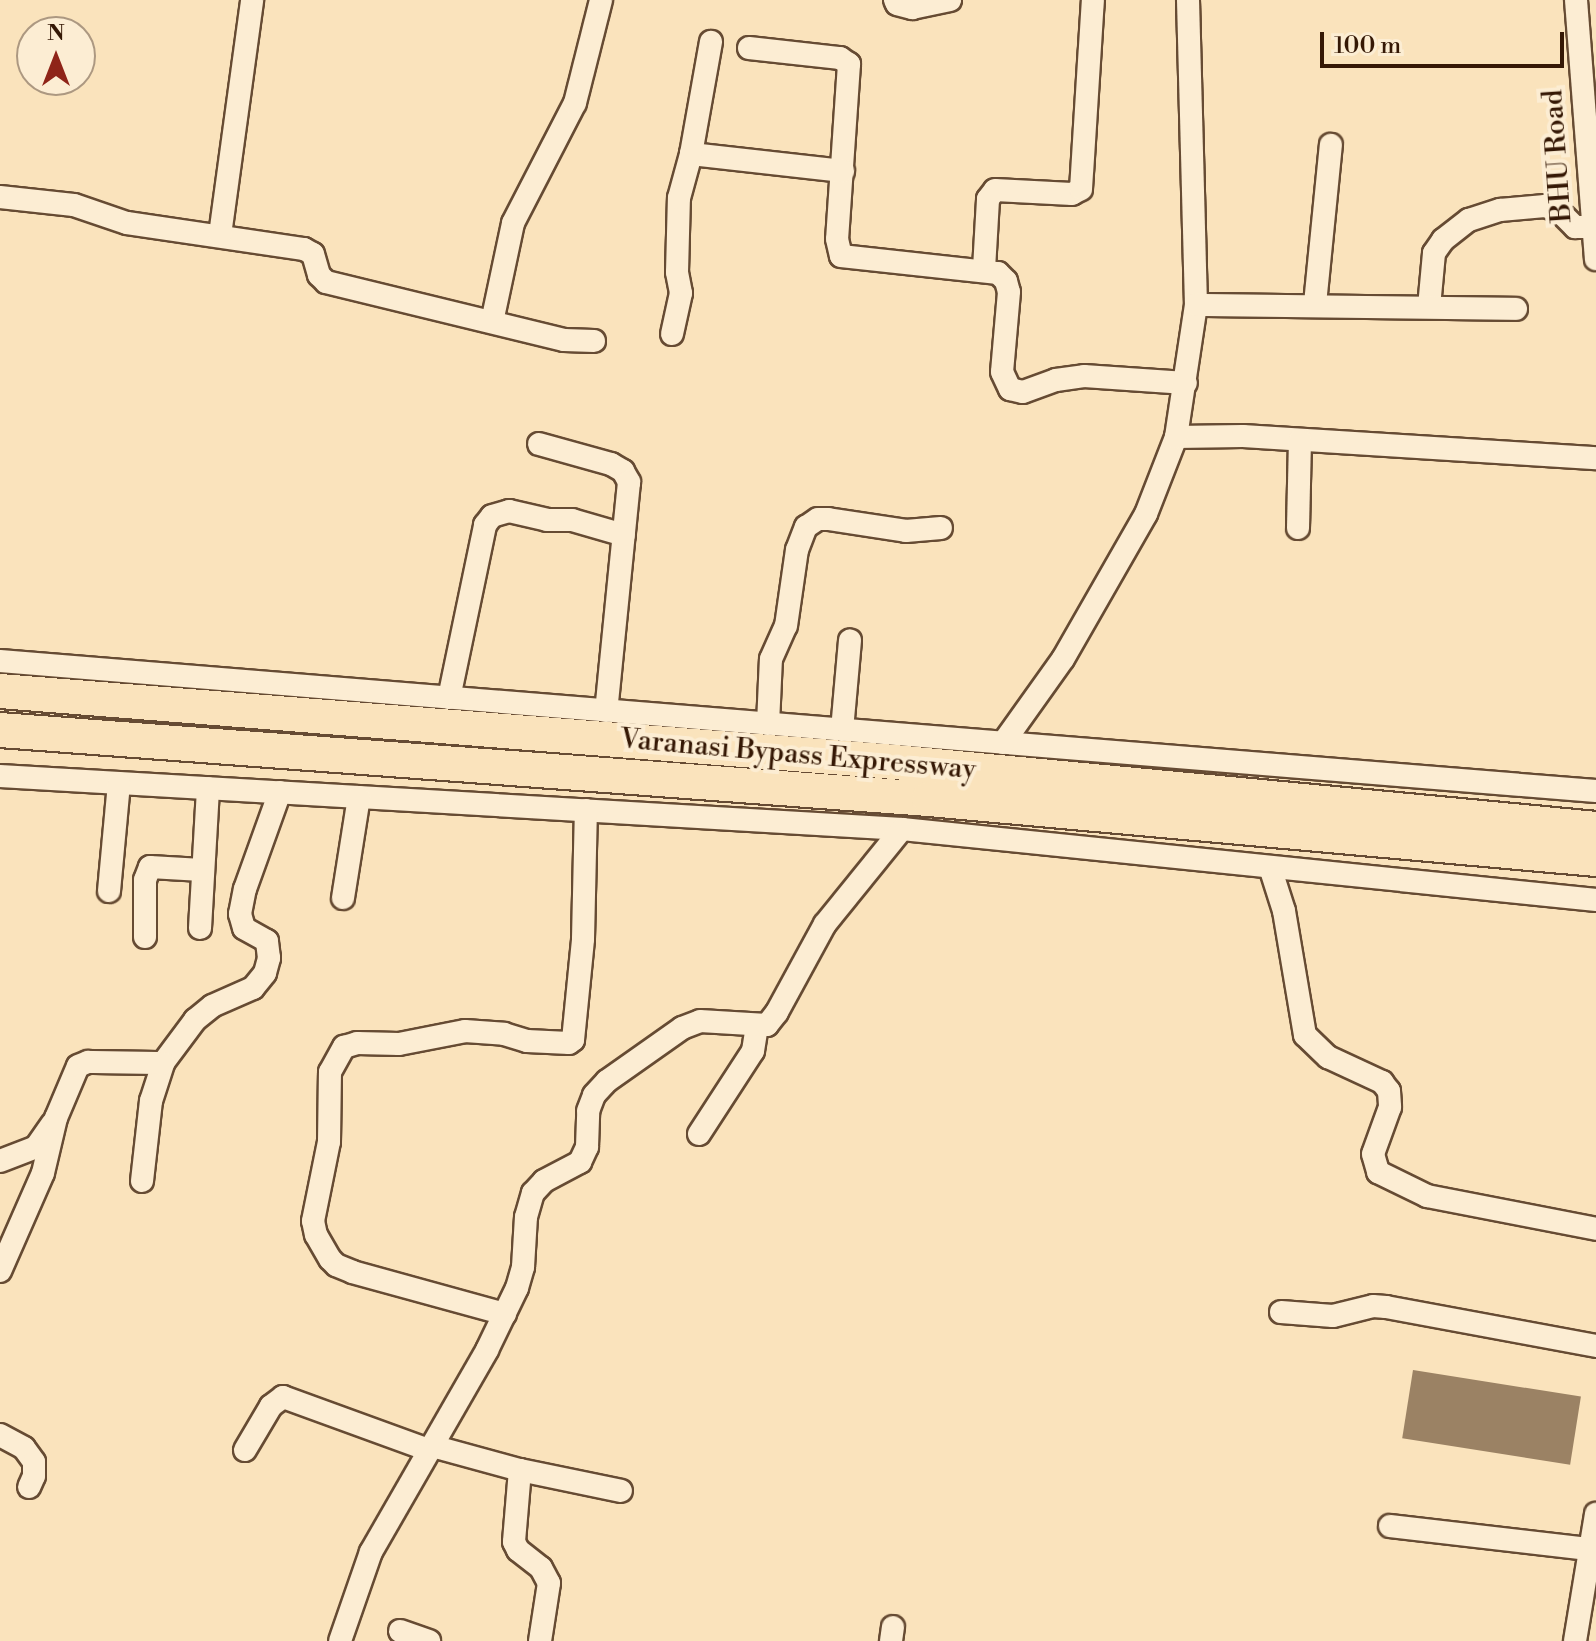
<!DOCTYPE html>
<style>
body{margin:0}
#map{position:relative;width:1596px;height:1641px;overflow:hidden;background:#fae3bc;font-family:"Libre Bodoni",serif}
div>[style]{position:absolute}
.building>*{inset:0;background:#9b8264;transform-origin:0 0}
.roads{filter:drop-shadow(2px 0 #664b33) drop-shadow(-2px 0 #664b33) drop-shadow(0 2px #664b33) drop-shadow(0 -2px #664b33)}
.minor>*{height:22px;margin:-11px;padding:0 11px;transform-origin:11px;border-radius:11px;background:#fcedd3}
.highway>*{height:34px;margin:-17px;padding:0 17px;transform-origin:17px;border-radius:17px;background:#fae3bc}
span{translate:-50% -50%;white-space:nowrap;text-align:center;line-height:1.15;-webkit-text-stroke:8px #fcedd3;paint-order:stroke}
.street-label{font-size:28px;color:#351805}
.north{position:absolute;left:16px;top:16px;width:80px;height:80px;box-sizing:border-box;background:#fcedd3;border:2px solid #ac9881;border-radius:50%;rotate:0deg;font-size:22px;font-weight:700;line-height:32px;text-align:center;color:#351805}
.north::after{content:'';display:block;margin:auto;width:28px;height:36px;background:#8f2418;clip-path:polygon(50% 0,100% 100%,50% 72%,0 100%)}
.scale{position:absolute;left:1320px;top:32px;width:244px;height:36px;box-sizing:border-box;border:4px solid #351805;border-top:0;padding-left:10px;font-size:24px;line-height:28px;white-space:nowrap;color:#351805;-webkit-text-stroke:6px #fcedd3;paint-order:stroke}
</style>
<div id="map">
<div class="building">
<div style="left:1413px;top:1370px;width:170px;height:69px;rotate:9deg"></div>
</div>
<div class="roads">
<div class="minor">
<div style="left:895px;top:0;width:4px;rotate:63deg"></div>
<div style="left:897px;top:4px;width:16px;rotate:15deg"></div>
<div style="left:912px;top:8px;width:39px;rotate:-12deg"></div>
<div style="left:1188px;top:0;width:305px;rotate:88.5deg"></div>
<div style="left:1576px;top:0;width:260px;rotate:85.6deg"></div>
<div style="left:749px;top:48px;width:92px;rotate:6.3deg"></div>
<div style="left:840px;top:58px;width:11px;rotate:34deg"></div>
<div style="left:849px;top:64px;width:175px;rotate:93.9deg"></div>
<div style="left:837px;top:239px;width:17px;rotate:77deg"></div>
<div style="left:841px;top:256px;width:158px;rotate:6.2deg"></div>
<div style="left:998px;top:273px;width:11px;rotate:45deg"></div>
<div style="left:1006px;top:281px;width:11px;rotate:75deg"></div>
<div style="left:1009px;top:292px;width:80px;rotate:95deg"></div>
<div style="left:1002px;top:372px;width:19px;rotate:65deg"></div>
<div style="left:1010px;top:389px;width:13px;rotate:13deg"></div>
<div style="left:1023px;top:392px;width:35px;rotate:-20deg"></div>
<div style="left:1056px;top:380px;width:28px;rotate:-8deg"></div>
<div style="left:1084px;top:376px;width:102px;rotate:3.9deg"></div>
<div style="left:691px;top:154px;width:153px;rotate:6.4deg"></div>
<div style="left:0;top:197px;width:74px;rotate:6.2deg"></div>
<div style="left:74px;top:205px;width:56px;rotate:18.8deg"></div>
<div style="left:127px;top:223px;width:179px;rotate:8.4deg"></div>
<div style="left:304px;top:249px;width:10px;rotate:29deg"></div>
<div style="left:313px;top:254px;width:22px;rotate:74deg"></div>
<div style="left:319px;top:275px;width:10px;rotate:45deg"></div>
<div style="left:326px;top:282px;width:245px;rotate:13.7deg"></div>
<div style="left:564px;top:340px;width:30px;rotate:2deg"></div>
<div style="left:220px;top:235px;width:237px;rotate:-82.2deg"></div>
<div style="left:984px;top:269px;width:70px;rotate:-86.7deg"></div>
<div style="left:988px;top:199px;width:11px;rotate:-52deg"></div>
<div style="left:995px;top:190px;width:77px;rotate:3deg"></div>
<div style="left:1072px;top:194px;width:10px;rotate:-29deg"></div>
<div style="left:1081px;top:189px;width:189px;rotate:-86.4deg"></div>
<div style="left:1315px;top:304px;width:160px;rotate:-84.3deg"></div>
<div style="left:1429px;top:307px;width:54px;rotate:-84.7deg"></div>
<div style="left:1434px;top:253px;width:16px;rotate:-55deg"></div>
<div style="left:1443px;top:240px;width:33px;rotate:-38deg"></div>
<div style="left:1469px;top:220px;width:33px;rotate:-18deg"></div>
<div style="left:1500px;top:210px;width:45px;rotate:-5.1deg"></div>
<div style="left:1545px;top:206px;width:15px;rotate:20deg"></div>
<div style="left:1559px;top:211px;width:23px;rotate:45deg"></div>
<div style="left:1575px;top:227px;width:18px"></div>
<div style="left:492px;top:322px;width:101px;rotate:-78deg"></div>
<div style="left:513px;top:223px;width:135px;rotate:-62.7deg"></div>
<div style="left:575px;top:103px;width:106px;rotate:-75.8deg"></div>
<div style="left:672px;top:334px;width:42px;rotate:-77.6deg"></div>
<div style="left:681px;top:293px;width:21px;rotate:-101deg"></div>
<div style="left:677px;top:272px;width:74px;rotate:-88.5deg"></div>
<div style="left:679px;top:198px;width:46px;rotate:-74.7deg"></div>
<div style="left:691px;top:154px;width:114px;rotate:-79.9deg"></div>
<div style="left:1176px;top:437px;width:67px;rotate:-0.9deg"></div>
<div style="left:1243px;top:436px;width:354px;rotate:3.6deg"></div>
<div style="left:539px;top:444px;width:75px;rotate:15.5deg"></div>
<div style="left:611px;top:464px;width:14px;rotate:30deg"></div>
<div style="left:623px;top:471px;width:13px;rotate:61deg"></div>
<div style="left:629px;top:482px;width:230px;rotate:95.7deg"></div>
<div style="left:1298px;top:528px;width:88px;rotate:-88.7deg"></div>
<div style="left:0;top:661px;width:1601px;rotate:4.66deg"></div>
<div style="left:449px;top:698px;width:177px;rotate:-78.2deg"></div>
<div style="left:485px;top:525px;width:11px;rotate:-52deg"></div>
<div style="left:492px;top:516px;width:18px;rotate:-16deg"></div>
<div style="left:509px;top:511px;width:39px;rotate:13deg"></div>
<div style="left:547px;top:520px;width:25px"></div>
<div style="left:572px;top:520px;width:54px;rotate:16.1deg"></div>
<div style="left:768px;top:724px;width:65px;rotate:-87.4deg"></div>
<div style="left:771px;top:659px;width:36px;rotate:-66deg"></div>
<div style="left:786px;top:626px;width:77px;rotate:-81.8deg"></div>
<div style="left:797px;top:550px;width:25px;rotate:-69deg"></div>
<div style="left:806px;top:527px;width:14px;rotate:-34deg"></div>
<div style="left:818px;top:519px;width:10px"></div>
<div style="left:828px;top:519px;width:79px;rotate:8.7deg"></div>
<div style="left:906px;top:531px;width:35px;rotate:-5deg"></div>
<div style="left:842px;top:730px;width:90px;rotate:-84.9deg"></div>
<div style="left:1003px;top:743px;width:103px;rotate:-54.5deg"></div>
<div style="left:1063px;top:659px;width:167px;rotate:-60.2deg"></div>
<div style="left:1146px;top:514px;width:83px;rotate:-68.7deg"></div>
<div style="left:1176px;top:437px;width:134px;rotate:-81.4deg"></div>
<div style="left:1196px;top:305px;width:320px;rotate:0.7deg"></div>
<div style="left:0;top:776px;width:904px;rotate:3.36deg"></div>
<div style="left:902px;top:829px;width:698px;rotate:5.84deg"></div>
<div style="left:1270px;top:867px;width:46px;rotate:72.3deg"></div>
<div style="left:1284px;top:911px;width:126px;rotate:80.4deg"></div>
<div style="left:1305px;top:1035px;width:32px;rotate:44deg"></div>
<div style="left:1328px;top:1057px;width:60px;rotate:24.8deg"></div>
<div style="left:1382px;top:1082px;width:11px;rotate:52deg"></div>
<div style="left:1389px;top:1091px;width:16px;rotate:86deg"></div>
<div style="left:1390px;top:1107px;width:50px;rotate:109.9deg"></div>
<div style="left:1373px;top:1154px;width:19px;rotate:74deg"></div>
<div style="left:1378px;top:1172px;width:55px;rotate:26.1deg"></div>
<div style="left:1427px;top:1196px;width:172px;rotate:11deg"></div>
<div style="left:109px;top:891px;width:108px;rotate:-84.7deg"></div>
<div style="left:343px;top:898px;width:102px;rotate:-81deg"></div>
<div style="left:200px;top:928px;width:140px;rotate:-86.7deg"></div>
<div style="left:145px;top:937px;width:57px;rotate:-90deg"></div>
<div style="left:145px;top:880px;width:14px;rotate:-69deg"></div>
<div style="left:150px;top:867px;width:52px;rotate:3.3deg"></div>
<div style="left:699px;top:1134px;width:99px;rotate:-57deg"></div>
<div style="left:753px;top:1051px;width:24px;rotate:-81deg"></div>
<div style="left:0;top:1161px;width:39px;rotate:-21deg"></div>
<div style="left:36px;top:1147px;width:28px;rotate:-55deg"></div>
<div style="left:142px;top:1181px;width:81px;rotate:-83.6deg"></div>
<div style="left:151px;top:1101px;width:40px;rotate:-72deg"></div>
<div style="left:163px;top:1063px;width:54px;rotate:-53.3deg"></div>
<div style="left:195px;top:1020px;width:22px;rotate:-39deg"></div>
<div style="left:212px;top:1006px;width:45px;rotate:-23.7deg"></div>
<div style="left:253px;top:988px;width:19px;rotate:-51deg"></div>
<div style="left:265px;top:973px;width:16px;rotate:-75deg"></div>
<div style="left:269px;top:958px;width:17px;rotate:-97deg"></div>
<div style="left:267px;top:941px;width:26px;rotate:-151deg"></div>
<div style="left:244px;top:928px;width:15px;rotate:-106deg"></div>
<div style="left:240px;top:914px;width:25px;rotate:-79deg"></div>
<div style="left:245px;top:889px;width:103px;rotate:-70.2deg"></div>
<div style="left:0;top:1271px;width:107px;rotate:-66.3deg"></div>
<div style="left:43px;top:1173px;width:57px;rotate:-76.7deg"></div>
<div style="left:56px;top:1118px;width:56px;rotate:-67.1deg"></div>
<div style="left:78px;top:1066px;width:11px;rotate:-22deg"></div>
<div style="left:88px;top:1062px;width:75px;rotate:0.8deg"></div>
<div style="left:1281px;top:1312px;width:52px;rotate:4.4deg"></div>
<div style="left:1333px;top:1316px;width:41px;rotate:-14deg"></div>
<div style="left:1373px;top:1306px;width:13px;rotate:4deg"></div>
<div style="left:1386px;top:1307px;width:214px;rotate:10.5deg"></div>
<div style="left:505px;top:1314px;width:158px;rotate:-164.6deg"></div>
<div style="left:353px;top:1272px;width:18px;rotate:-158deg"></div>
<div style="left:336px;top:1265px;width:8px;rotate:-135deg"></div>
<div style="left:330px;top:1259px;width:28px;rotate:-120deg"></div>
<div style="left:316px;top:1235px;width:14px;rotate:-102deg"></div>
<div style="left:313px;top:1221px;width:81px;rotate:-78.6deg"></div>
<div style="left:329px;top:1142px;width:70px;rotate:-89.2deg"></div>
<div style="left:330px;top:1072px;width:29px;rotate:-61deg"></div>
<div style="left:344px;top:1047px;width:14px;rotate:-17deg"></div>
<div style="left:357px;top:1043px;width:42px;rotate:1.4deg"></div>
<div style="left:399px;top:1044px;width:67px;rotate:-11.1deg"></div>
<div style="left:465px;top:1031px;width:39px;rotate:4deg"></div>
<div style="left:504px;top:1034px;width:24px;rotate:17deg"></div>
<div style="left:527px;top:1041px;width:42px;rotate:2.7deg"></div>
<div style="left:569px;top:1043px;width:5px;rotate:-37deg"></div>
<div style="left:573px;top:1040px;width:101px;rotate:-84.3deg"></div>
<div style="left:583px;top:939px;width:129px;rotate:-88.7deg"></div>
<div style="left:0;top:1435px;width:27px;rotate:28deg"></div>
<div style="left:24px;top:1448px;width:17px;rotate:54deg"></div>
<div style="left:34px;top:1462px;width:14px;rotate:90deg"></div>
<div style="left:34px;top:1476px;width:12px;rotate:114deg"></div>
<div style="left:432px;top:1446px;width:91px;rotate:15.3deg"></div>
<div style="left:520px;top:1470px;width:103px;rotate:11.7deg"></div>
<div style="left:245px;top:1450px;width:51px;rotate:-59.4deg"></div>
<div style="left:271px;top:1406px;width:15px;rotate:-37deg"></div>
<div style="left:283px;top:1397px;width:155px;rotate:20deg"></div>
<div style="left:520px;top:1470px;width:72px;rotate:94.8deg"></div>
<div style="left:514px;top:1542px;width:9px;rotate:63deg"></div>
<div style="left:518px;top:1550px;width:29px;rotate:38deg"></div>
<div style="left:541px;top:1568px;width:17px;rotate:62deg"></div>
<div style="left:549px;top:1583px;width:59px;rotate:98.8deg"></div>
<div style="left:1390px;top:1526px;width:207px;rotate:6.6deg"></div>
<div style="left:400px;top:1631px;width:31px;rotate:19deg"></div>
<div style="left:340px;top:1641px;width:94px;rotate:-70.8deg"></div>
<div style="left:371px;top:1552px;width:233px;rotate:-60.1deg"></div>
<div style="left:487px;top:1350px;width:69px;rotate:-64.2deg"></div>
<div style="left:517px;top:1288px;width:22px;rotate:-74deg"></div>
<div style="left:523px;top:1267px;width:50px;rotate:-86.6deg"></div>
<div style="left:526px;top:1217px;width:25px;rotate:-74deg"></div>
<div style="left:533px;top:1193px;width:16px;rotate:-47deg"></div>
<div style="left:544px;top:1181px;width:41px;rotate:-27.8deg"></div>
<div style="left:580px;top:1162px;width:17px;rotate:-65deg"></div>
<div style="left:587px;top:1147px;width:36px;rotate:-88deg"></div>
<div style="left:588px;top:1111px;width:17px;rotate:-69deg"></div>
<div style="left:594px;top:1095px;width:19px;rotate:-47deg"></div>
<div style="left:607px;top:1081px;width:92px;rotate:-35.2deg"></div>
<div style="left:682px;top:1028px;width:19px;rotate:-21deg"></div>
<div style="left:700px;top:1021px;width:67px;rotate:3.4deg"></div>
<div style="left:767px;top:1025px;width:16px;rotate:-52deg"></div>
<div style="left:777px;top:1012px;width:100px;rotate:-61.4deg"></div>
<div style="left:825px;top:924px;width:122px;rotate:-51deg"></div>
<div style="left:891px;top:1641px;width:14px;rotate:-82deg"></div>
<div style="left:1575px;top:1641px;width:129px;rotate:-80.6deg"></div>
</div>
<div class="highway">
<div style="left:0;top:691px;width:897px;rotate:4.54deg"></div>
<div style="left:894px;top:762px;width:705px;rotate:5.45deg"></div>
<div style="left:0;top:730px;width:932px;rotate:4.25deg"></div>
<div style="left:929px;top:799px;width:670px;rotate:5.14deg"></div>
</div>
</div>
<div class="street-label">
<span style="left:1558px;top:156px;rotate:-94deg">BHU Road</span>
<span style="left:798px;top:755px;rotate:5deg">Varanasi Bypass Expressway</span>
</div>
<div class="north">N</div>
<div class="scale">100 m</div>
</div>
